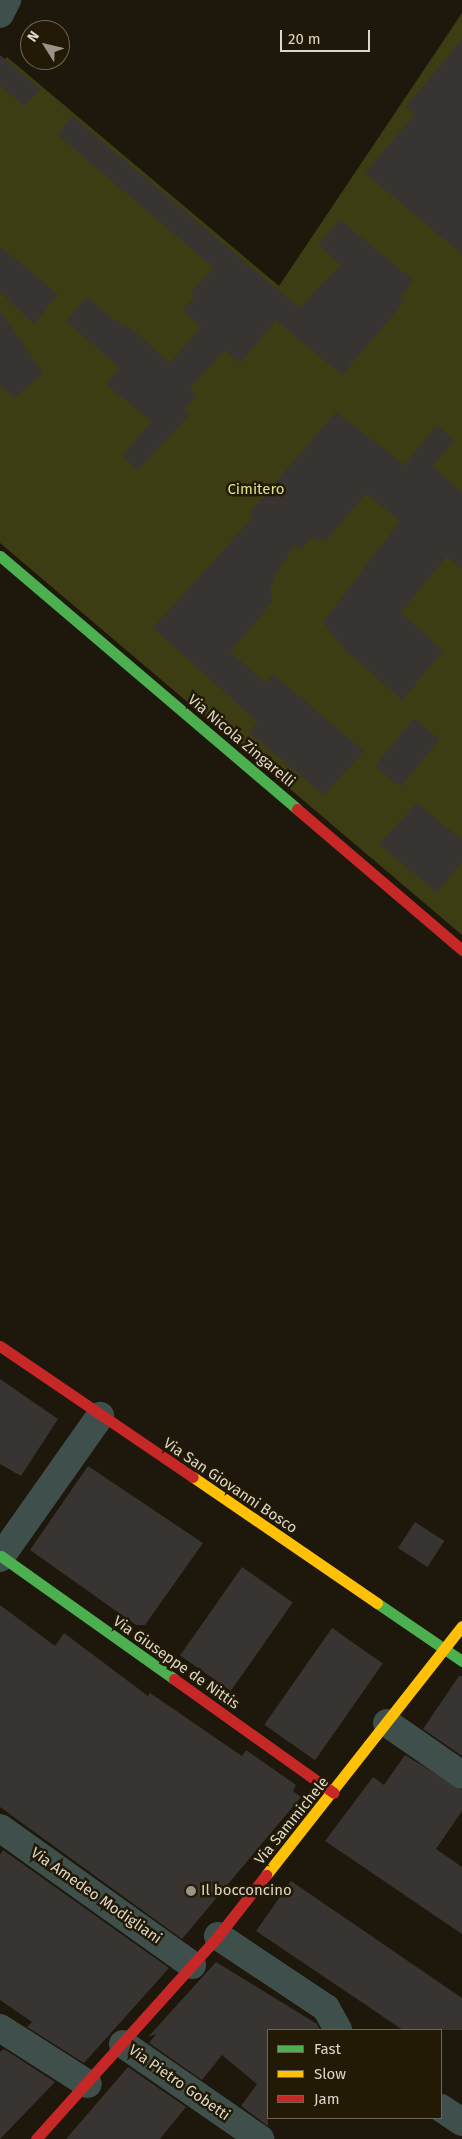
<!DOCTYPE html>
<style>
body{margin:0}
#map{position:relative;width:462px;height:2139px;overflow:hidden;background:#1d170c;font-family:"Fira Sans",sans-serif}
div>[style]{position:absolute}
.green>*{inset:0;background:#3c3d13}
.building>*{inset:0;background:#383432;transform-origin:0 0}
.street>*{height:28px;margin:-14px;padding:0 14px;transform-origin:14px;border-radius:14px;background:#3f504c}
.fast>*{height:11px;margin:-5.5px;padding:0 5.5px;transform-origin:5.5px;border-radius:5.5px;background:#4caf50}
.slow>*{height:11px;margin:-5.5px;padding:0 5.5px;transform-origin:5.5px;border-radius:5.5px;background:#ffc107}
.jam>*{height:11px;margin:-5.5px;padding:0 5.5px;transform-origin:5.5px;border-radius:5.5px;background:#c62828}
.dots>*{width:14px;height:14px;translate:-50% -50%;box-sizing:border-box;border:2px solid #231a06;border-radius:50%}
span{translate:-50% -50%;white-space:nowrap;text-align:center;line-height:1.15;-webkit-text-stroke:5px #231a06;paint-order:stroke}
.park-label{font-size:15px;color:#dbe289}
.street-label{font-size:15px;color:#ddd7ca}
.poi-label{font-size:15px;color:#ddd7ca}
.left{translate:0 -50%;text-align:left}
.legend{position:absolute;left:267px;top:2029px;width:175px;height:90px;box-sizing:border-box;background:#231a06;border:1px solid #6d6654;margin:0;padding:6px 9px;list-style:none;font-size:15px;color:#ddd7ca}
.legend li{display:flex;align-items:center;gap:10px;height:25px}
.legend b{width:25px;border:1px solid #6d6654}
.north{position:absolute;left:20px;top:20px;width:50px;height:50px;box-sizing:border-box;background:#231a06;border:1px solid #6d6654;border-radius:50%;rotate:306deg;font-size:14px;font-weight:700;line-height:20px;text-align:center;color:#ddd7ca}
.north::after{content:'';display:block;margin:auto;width:18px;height:22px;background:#9a9488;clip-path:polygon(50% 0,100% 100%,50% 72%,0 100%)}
.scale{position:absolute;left:280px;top:30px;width:90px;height:22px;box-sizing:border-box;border:2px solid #ddd7ca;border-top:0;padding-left:6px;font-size:15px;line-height:18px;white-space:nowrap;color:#ddd7ca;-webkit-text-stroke:4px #231a06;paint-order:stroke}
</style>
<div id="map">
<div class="green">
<div style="clip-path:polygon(462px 13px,462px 935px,0 543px,0 65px,7px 57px,279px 286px)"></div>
</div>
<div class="building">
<div style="clip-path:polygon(462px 39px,462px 254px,365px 173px,415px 114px,406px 107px)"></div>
<div style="clip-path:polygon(0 55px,41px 90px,24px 106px,0 85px)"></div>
<div style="clip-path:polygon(72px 116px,299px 308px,341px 265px,319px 244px,340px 220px,413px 280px,400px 299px,404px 302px,342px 375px,276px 320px,240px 363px,225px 350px,190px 388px,196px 395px,184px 410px,190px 414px,138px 470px,122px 455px,152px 422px,106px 384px,120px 368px,66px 321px,87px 297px,114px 320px,132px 329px,170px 363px,201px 327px,182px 310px,195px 296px,191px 292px,214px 268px,58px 135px)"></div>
<div style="clip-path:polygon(0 247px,58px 294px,34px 324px,0 292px)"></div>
<div style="clip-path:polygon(0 311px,43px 373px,15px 398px,0 386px)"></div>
<div style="clip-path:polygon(336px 412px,405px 465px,436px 425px,454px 440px,433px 466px,462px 493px,462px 569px,447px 556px,401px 612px,443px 651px,402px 700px,344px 649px,323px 622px,400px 521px,366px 493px,326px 541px,312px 538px,301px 550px,294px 545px,274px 578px,270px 589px,273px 601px,230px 652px,266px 683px,273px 674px,364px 751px,324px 795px,249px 732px,258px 722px,153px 628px,254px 516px,249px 513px)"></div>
<div style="left:414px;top:718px;width:33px;height:62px;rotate:39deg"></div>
<div style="clip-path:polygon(417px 803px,462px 840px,462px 861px,437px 893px,379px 844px)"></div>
<div style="clip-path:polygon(0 1379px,58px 1419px,21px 1476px,0 1464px)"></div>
<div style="clip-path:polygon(88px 1466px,203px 1543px,145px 1625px,136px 1625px,30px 1550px)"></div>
<div style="left:415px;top:1522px;width:35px;height:31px;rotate:33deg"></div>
<div style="left:242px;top:1567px;width:62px;height:108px;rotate:35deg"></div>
<div style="clip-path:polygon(0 1605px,55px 1646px,64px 1633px,148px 1696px,150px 1693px,242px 1756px,246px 1750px,296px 1785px,293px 1791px,301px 1797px,182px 1939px,0 1807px)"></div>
<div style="left:332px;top:1628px;width:62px;height:118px;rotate:35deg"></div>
<div style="clip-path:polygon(459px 1676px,462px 1676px,462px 1756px,423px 1729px)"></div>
<div style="clip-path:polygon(405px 1755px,462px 1790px,462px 1811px,436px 1849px,462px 1867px,462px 1934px,325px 1841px,373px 1777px,384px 1785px)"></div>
<div style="clip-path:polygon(3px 1850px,169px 1968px,84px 2063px,27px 2027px,32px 2022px,0 2000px,0 1855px)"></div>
<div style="clip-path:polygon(291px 1881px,462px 1998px,462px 2030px,403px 2030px,256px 1931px)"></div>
<div style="clip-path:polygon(216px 1962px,317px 2024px,320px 2030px,268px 2030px,268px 2126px,241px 2106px,257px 2084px,222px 2055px,202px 2080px,149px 2043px,156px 2034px,148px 2037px)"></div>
<div style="clip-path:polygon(4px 2049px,55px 2082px,0 2139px,0 2052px)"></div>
<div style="clip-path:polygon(128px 2067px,186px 2107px,160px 2139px,66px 2139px)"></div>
</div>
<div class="street">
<div style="left:0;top:14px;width:16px;rotate:-63deg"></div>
<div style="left:0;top:1558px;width:174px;rotate:-54.8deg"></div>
<div style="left:387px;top:1723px;width:91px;rotate:34.7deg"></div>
<div style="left:0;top:1828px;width:236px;rotate:35.5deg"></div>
<div style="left:218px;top:1936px;width:130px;rotate:33.7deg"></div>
<div style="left:326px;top:2008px;width:25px;rotate:61deg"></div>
<div style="left:0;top:2028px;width:104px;rotate:32.5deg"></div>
<div style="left:123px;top:2044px;width:167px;rotate:34.7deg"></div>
<div style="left:441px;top:2108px;width:25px;rotate:34deg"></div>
</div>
<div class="fast">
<div style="left:0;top:556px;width:390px;rotate:40.4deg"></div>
<div style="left:1px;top:1556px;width:212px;rotate:35.4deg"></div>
<div style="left:377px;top:1603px;width:103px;rotate:34.3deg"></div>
</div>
<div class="slow">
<div style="left:193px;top:1477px;width:223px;rotate:34.4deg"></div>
<div style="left:266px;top:1875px;width:317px;rotate:-51.8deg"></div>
</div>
<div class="jam">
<div style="left:297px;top:809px;width:217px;rotate:40.5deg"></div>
<div style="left:0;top:1346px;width:233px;rotate:34.2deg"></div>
<div style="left:174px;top:1679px;width:196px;rotate:35.5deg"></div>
<div style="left:36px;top:2139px;width:273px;rotate:-48.1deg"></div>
<div style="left:218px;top:1936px;width:78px;rotate:-51.8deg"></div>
</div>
<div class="dots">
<div style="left:191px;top:1891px;background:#9a9488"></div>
</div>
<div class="park-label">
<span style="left:256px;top:490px">Cimitero</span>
</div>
<div class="street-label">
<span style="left:241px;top:741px;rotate:40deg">Via Nicola Zingarelli</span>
<span style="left:230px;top:1486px;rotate:34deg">Via San Giovanni Bosco</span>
<span style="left:176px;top:1663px;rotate:35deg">Via Giuseppe de Nittis</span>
<span style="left:292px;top:1821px;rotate:-51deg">Via Sammichele</span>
<span style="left:96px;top:1896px;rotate:35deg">Via Amedeo Modigliani</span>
<span style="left:179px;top:2083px;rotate:35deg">Via Pietro Gobetti</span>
</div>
<div class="poi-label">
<span class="left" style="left:201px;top:1891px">Il bocconcino</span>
</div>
<ul class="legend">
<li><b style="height:6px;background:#4caf50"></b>Fast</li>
<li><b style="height:6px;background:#ffc107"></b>Slow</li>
<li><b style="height:6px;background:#c62828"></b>Jam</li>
</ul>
<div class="north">N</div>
<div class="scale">20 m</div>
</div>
